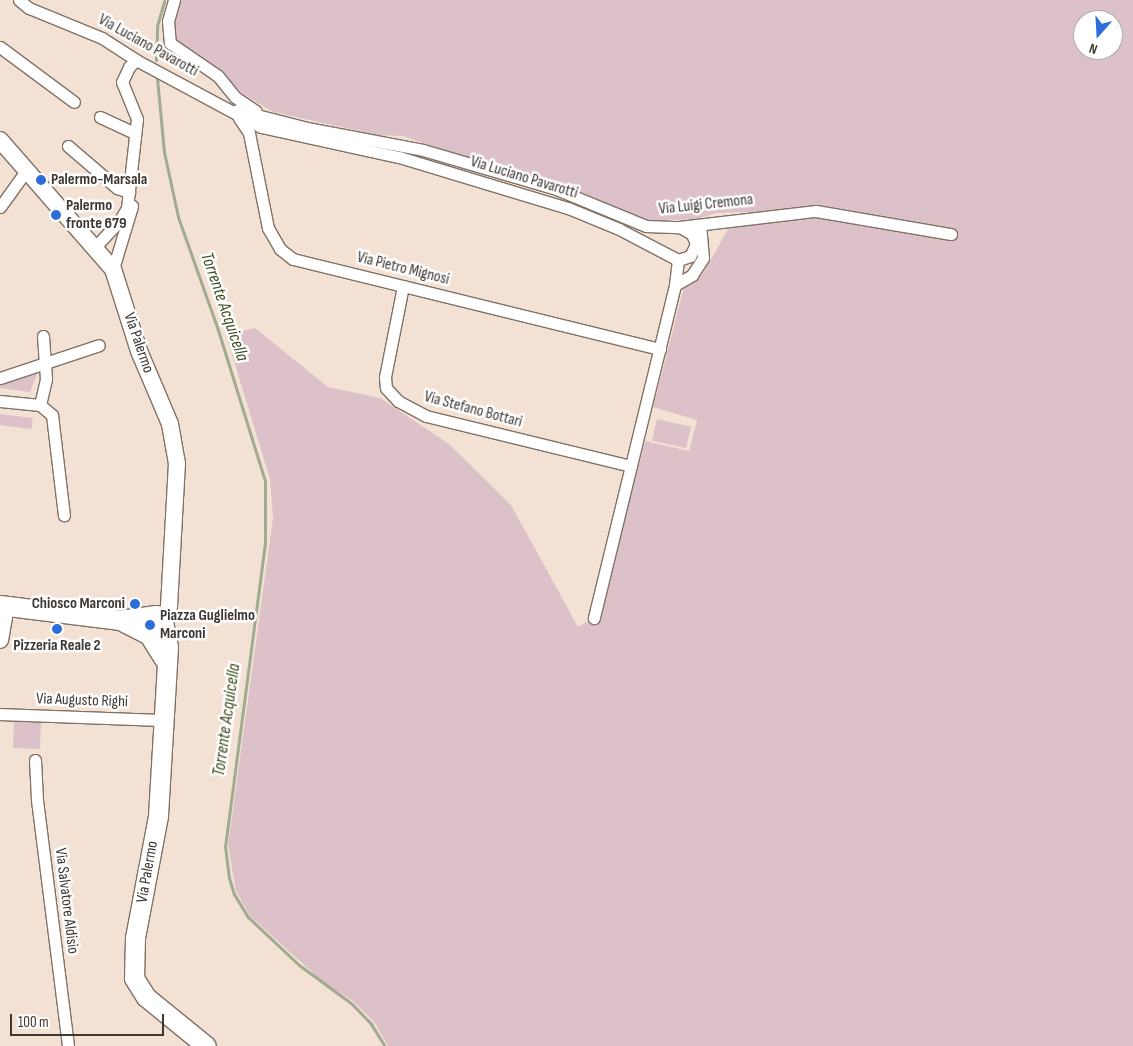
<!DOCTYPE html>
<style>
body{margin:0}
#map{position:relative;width:1133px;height:1046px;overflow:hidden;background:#f3e2d4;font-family:"Sofia Sans Condensed",sans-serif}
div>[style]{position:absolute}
.green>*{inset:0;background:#dcc1c9;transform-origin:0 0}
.stream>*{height:3px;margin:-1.5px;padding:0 1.5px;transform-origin:1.5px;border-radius:1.5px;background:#a0ab8f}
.roads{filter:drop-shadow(1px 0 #807165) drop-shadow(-1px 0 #807165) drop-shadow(0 1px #807165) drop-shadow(0 -1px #807165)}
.minor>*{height:11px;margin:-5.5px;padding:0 5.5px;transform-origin:5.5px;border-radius:5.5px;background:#fff}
.secondary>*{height:16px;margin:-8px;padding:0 8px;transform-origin:8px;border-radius:8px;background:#fff}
.primary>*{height:19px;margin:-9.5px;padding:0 9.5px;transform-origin:9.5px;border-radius:9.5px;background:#fff}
.dots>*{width:14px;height:14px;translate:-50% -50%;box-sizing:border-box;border:2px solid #fff;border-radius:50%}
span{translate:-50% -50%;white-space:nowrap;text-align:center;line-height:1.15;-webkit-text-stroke:5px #fff;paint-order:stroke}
.street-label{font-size:16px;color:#3e3732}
.poi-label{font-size:16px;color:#3e3732;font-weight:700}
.left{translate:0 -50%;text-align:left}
.right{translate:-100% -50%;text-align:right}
.water-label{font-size:18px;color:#3e4e20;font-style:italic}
.north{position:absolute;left:1073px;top:10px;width:50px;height:50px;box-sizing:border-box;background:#fff;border:1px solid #b2afad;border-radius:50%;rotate:199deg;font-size:14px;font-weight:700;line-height:20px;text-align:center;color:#3e3732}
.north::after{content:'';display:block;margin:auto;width:18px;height:22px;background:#2d6dda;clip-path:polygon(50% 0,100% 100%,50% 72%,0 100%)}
.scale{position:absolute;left:10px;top:1014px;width:154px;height:22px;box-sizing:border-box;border:2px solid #3e3732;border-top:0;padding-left:6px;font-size:15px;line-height:18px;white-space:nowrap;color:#3e3732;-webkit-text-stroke:4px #fff;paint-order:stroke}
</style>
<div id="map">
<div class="green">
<div style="clip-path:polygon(evenodd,181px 0,1133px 0,1133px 1046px,388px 1046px,375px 1023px,353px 1001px,324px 983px,250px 916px,236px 891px,228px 845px,273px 518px,270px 479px,226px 335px,255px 328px,328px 387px,380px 398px,449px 444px,511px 505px,578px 627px,586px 622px,596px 626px,645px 441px,689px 451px,697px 420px,653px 407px,684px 287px,702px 275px,730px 226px,748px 223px,748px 212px,717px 213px,696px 219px,643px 221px,568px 186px,534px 176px,501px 171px,403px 136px,378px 135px,273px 112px,243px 94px,208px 62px,177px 42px,173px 33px,174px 21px,181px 0,1083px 20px,1113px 20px,1113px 50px,1083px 50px,1083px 20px)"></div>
<div style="clip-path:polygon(39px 369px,30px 392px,0 388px,0 383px)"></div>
<div style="left:0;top:414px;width:33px;height:11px;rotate:7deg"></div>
<div style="left:657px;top:419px;width:35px;height:22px;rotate:13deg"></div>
<div style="left:14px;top:721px;width:27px;height:27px;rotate:2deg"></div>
</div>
<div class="stream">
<div style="left:156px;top:60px;width:34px;rotate:-88deg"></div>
<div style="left:157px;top:26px;width:26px;rotate:-74deg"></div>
<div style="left:157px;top:78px;width:74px;rotate:84.6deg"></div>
<div style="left:164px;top:152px;width:66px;rotate:77.8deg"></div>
<div style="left:178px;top:217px;width:120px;rotate:70.5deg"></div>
<div style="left:218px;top:330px;width:158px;rotate:72.7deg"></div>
<div style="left:265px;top:481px;width:62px;rotate:90deg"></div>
<div style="left:265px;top:543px;width:306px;rotate:97.5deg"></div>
<div style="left:225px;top:846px;width:32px;rotate:83deg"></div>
<div style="left:229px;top:878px;width:17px;rotate:73deg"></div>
<div style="left:234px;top:894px;width:27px;rotate:59deg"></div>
<div style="left:248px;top:917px;width:70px;rotate:43.3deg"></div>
<div style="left:299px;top:965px;width:66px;rotate:36.3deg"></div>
<div style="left:352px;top:1004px;width:28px;rotate:46deg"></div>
<div style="left:371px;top:1024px;width:26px;rotate:58deg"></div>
</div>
<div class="roads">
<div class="minor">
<div style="left:19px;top:0;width:13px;rotate:39deg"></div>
<div style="left:29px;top:8px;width:79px;rotate:22.3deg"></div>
<div style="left:102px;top:38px;width:40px;rotate:32.9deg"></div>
<div style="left:136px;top:60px;width:142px;rotate:28.2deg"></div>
<div style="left:261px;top:127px;width:141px;rotate:12.3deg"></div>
<div style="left:399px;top:157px;width:177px;rotate:16.8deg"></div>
<div style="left:568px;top:208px;width:55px;rotate:22.4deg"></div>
<div style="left:619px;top:229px;width:67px;rotate:27.7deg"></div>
<div style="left:678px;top:260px;width:25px;rotate:97deg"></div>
<div style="left:675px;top:285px;width:343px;rotate:103.7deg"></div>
<div style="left:174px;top:0;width:22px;rotate:106deg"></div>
<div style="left:168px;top:21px;width:22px;rotate:85deg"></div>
<div style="left:170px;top:43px;width:58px;rotate:34.5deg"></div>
<div style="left:218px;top:76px;width:27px;rotate:51deg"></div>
<div style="left:235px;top:97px;width:25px;rotate:34deg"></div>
<div style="left:0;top:47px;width:92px;rotate:36.6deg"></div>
<div style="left:237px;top:110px;width:72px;rotate:14.4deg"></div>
<div style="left:307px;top:128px;width:118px;rotate:10.7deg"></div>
<div style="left:423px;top:150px;width:139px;rotate:16.3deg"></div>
<div style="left:556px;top:189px;width:97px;rotate:22.3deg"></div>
<div style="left:646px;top:226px;width:33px;rotate:2deg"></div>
<div style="left:679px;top:227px;width:138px;rotate:-6.7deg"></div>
<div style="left:816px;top:211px;width:137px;rotate:9.7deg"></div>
<div style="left:100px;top:117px;width:38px;rotate:25deg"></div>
<div style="left:239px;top:118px;width:18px;rotate:56deg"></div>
<div style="left:249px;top:133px;width:97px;rotate:78.7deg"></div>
<div style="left:268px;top:228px;width:24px;rotate:60deg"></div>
<div style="left:280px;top:249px;width:16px;rotate:38deg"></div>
<div style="left:293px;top:259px;width:378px;rotate:13.8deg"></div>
<div style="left:68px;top:146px;width:65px;rotate:40.6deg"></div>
<div style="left:117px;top:188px;width:13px;rotate:18deg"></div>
<div style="left:0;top:207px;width:44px;rotate:-54.2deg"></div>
<div style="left:95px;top:247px;width:37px;rotate:-47deg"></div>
<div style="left:120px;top:220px;width:14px;rotate:-60deg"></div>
<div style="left:127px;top:208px;width:90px;rotate:-83.6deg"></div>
<div style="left:137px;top:119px;width:40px;rotate:-112deg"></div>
<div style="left:122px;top:82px;width:17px;rotate:-65deg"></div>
<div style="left:129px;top:67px;width:10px;rotate:-45deg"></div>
<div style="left:678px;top:260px;width:13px;rotate:-18deg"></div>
<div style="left:690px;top:256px;width:13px;rotate:-63deg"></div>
<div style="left:696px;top:244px;width:11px;rotate:-112deg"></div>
<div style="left:692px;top:234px;width:14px;rotate:-150deg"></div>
<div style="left:113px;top:269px;width:66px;rotate:-73.2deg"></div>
<div style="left:675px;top:285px;width:20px;rotate:-30deg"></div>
<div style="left:692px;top:275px;width:20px;rotate:-57deg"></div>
<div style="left:703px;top:258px;width:33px;rotate:-95deg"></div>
<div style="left:403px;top:286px;width:93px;rotate:101.2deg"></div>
<div style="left:385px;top:377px;width:11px;rotate:85deg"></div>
<div style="left:386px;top:388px;width:18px;rotate:47deg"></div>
<div style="left:398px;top:401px;width:32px;rotate:28deg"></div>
<div style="left:426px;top:416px;width:211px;rotate:13.7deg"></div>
<div style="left:0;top:378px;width:104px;rotate:-18.4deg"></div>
<div style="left:0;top:401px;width:40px;rotate:5.7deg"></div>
<div style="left:40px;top:405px;width:16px;rotate:40deg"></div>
<div style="left:52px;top:415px;width:101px;rotate:83.2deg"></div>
<div style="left:40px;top:405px;width:27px;rotate:-77deg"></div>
<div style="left:46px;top:379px;width:43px;rotate:-94deg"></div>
<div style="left:0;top:714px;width:163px;rotate:2.1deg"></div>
<div style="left:35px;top:760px;width:40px;rotate:87.1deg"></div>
<div style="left:37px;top:800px;width:248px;rotate:82.8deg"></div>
</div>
<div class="secondary">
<div style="left:0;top:140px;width:171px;rotate:48.8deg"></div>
<div style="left:113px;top:269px;width:86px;rotate:72.4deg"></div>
<div style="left:139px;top:351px;width:79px;rotate:67deg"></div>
<div style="left:170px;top:424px;width:40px;rotate:80deg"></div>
<div style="left:177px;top:463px;width:143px;rotate:93.2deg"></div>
<div style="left:169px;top:606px;width:21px;rotate:104deg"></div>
<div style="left:0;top:640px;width:35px;rotate:-80deg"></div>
</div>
<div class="primary">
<div style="left:0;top:605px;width:121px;rotate:7.1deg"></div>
<div style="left:120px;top:620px;width:36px;rotate:-8deg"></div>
<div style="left:156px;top:615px;width:9px;rotate:41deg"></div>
<div style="left:163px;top:621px;width:26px;rotate:79deg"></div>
<div style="left:168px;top:647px;width:169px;rotate:93.4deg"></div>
<div style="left:158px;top:816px;width:124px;rotate:100.7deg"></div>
<div style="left:135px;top:938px;width:40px;rotate:91.4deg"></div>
<div style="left:134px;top:978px;width:22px;rotate:58deg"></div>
<div style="left:146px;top:997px;width:77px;rotate:39.2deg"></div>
<div style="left:120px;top:620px;width:33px;rotate:27deg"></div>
<div style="left:149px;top:635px;width:28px;rotate:58deg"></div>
</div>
</div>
<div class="dots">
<div style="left:41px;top:180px;background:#2d6dda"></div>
<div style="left:56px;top:215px;background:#2d6dda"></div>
<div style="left:135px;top:604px;background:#2d6dda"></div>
<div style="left:150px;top:625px;background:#2d6dda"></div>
<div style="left:57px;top:629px;background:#2d6dda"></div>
</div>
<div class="street-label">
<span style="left:148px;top:46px;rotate:29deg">Via Luciano Pavarotti</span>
<span style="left:524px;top:178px;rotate:17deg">Via Luciano Pavarotti</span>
<span style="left:706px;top:205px;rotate:-6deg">Via Luigi Cremona</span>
<span style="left:403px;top:269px;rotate:14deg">Via Pietro Mignosi</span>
<span style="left:138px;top:343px;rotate:71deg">Via Palermo</span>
<span style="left:473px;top:410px;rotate:15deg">Via Stefano Bottari</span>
<span style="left:82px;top:701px;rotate:2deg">Via Augusto Righi</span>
<span style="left:148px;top:872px;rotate:-80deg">Via Palermo</span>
<span style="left:66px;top:901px;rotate:83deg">Via Salvatore Aldisio</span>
</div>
<div class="poi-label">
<span class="left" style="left:51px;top:180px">Palermo-Marsala</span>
<span class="left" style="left:66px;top:215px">Palermo<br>fronte 679</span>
<span class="right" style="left:125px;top:604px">Chiosco Marconi</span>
<span class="left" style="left:160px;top:625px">Piazza Guglielmo<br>Marconi</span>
<span style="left:57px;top:646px">Pizzeria Reale 2</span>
</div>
<div class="water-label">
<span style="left:224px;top:307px;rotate:71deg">Torrente Acquicella</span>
<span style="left:227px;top:720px;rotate:-82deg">Torrente Acquicella</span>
</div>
<div class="north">N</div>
<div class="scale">100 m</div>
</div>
